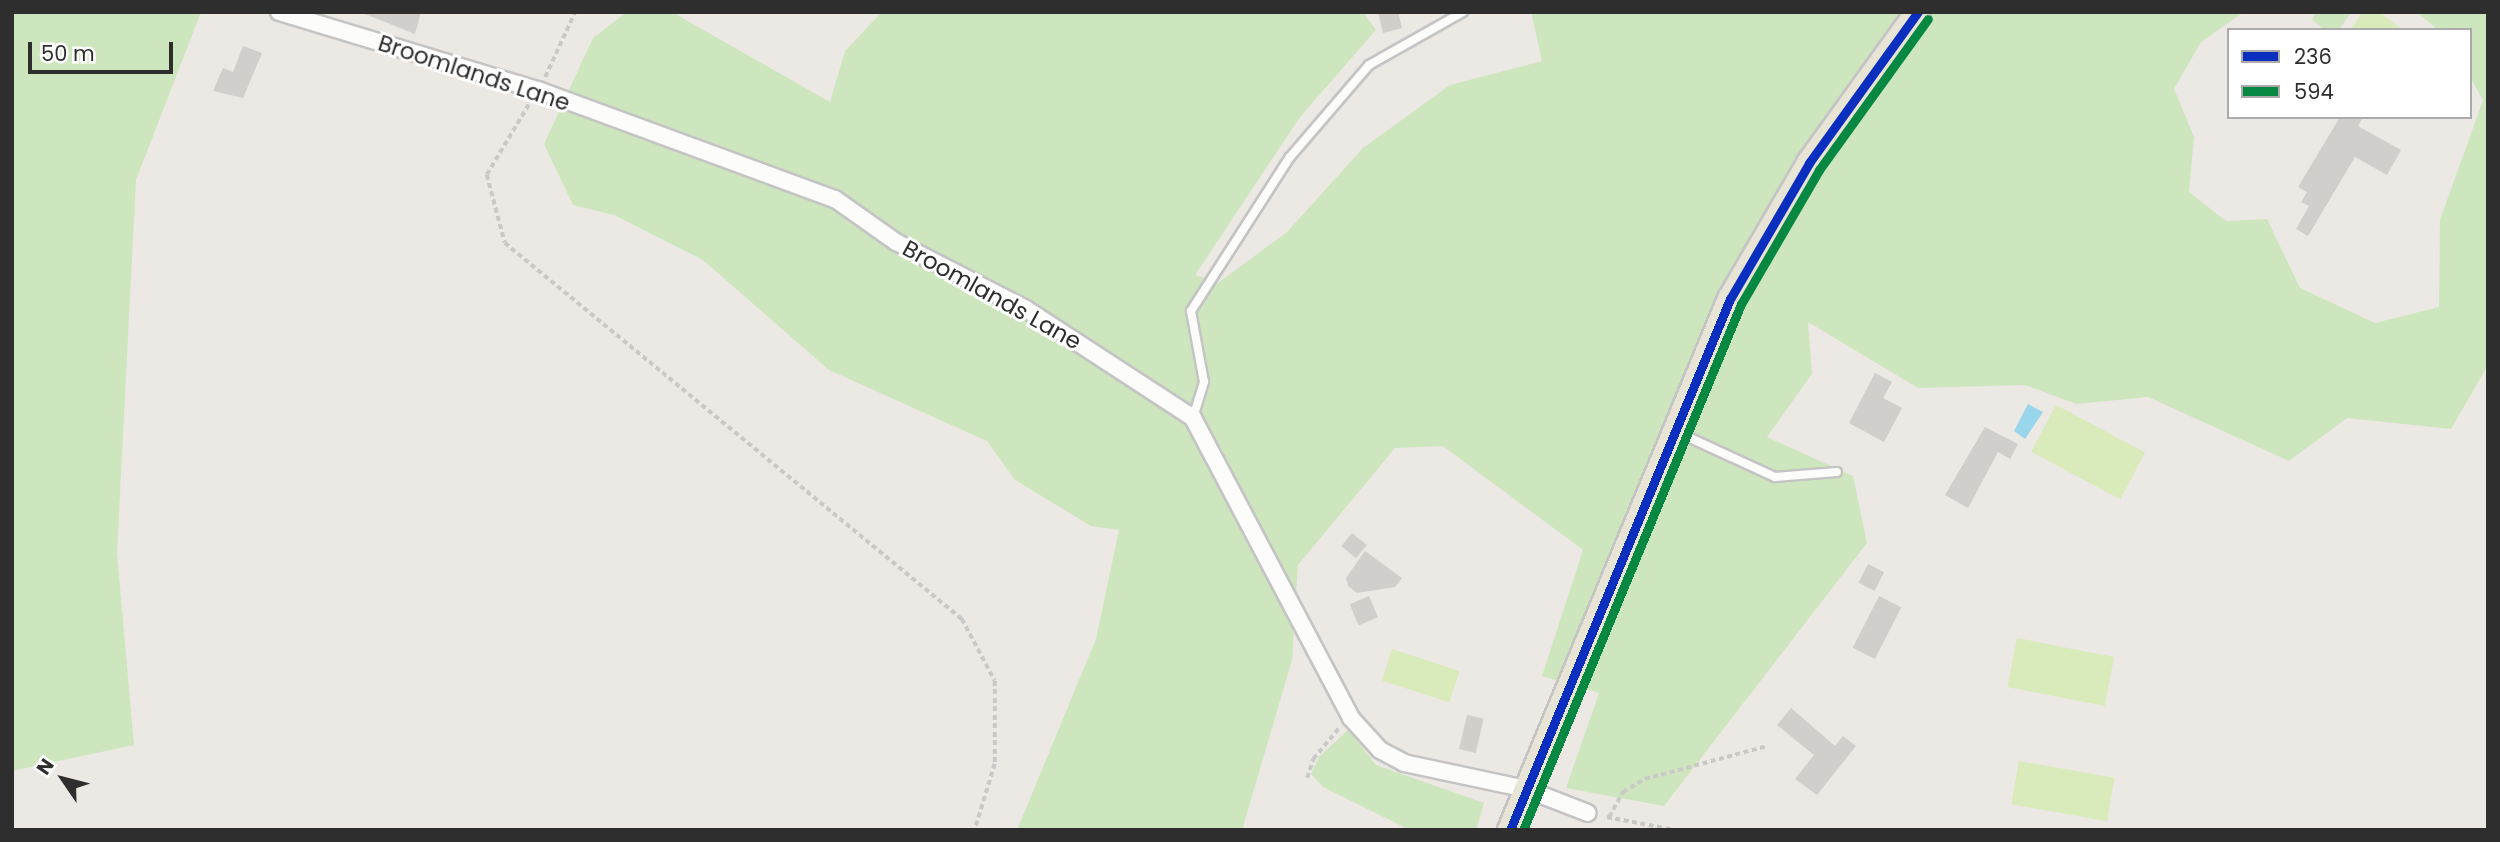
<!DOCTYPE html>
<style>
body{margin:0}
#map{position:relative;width:2500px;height:842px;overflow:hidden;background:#ece8e4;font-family:Poppins,sans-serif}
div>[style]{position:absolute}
.green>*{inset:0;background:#cee6be}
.pitch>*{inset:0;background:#d9eabb;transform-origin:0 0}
.water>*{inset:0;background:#99d6ec}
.building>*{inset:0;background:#d1cecb;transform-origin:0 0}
.path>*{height:3.5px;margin-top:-1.75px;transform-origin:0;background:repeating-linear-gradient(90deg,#c9c9c8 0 5px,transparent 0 8.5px)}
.roads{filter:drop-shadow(2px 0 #c5c4c5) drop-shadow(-2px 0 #c5c4c5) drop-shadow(0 2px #c5c4c5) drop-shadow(0 -2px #c5c4c5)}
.service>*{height:8px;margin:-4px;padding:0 4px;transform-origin:4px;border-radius:4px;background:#fcfcfb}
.minor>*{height:16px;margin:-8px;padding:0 8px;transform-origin:8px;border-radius:8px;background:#fcfcfb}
.primary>*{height:24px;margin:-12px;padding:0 12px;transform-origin:12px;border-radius:12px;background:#e8e4d6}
.bus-1>*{height:9px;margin:-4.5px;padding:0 4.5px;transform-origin:4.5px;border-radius:4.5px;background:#0a2ebe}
.bus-2>*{height:9px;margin:-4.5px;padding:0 4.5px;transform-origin:4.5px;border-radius:4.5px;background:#068843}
span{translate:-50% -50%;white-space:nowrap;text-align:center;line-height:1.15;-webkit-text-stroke:6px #fff;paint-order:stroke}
.street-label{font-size:23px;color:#2e2e2e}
.frame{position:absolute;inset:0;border:14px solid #2e2e2e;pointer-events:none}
.legend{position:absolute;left:2227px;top:28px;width:245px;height:91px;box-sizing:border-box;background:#fff;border:2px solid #ababab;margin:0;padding:9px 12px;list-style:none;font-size:21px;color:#2e2e2e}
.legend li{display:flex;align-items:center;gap:14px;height:35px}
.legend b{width:35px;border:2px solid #ababab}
.north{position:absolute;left:28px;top:744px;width:70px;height:70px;-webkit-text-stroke:5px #fff;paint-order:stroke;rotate:305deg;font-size:19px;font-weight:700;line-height:28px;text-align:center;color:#2e2e2e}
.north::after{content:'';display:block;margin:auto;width:24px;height:32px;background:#2e2e2e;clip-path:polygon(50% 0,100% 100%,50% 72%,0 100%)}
.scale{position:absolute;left:28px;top:42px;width:145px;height:32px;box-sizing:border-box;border:4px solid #2e2e2e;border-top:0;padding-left:9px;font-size:21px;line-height:24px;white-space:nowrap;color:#2e2e2e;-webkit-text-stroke:5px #fff;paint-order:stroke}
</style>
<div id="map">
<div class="green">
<div style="clip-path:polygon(12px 12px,201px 12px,136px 180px,117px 553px,134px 745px,12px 771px)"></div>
<div style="clip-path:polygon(627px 12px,672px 12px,830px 102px,845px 51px,882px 12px,1363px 12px,1376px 30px,1300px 117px,1195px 275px,1218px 283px,1287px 232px,1363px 148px,1450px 85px,1542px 61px,1531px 12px,2244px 12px,2201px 42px,2174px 89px,2194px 137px,2189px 192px,2226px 221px,2267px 219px,2300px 288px,2375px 323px,2439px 307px,2440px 220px,2483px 100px,2470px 77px,2470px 30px,2438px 30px,2417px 12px,2488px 12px,2488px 365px,2451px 429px,2347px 418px,2289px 461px,2148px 397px,2076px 404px,2025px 385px,1918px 388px,1808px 322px,1812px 374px,1767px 437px,1853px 476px,1867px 543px,1664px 806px,1566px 788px,1599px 693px,1542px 676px,1583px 550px,1443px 446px,1395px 448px,1298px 565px,1292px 660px,1242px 830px,1017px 830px,1096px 639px,1119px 530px,1091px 526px,1015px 480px,987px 441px,829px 370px,703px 260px,614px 215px,573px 205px,544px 144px,593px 38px)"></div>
<div style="clip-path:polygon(2316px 12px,2351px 12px,2339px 30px,2325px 30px,2312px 20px)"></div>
<div style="clip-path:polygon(1348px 730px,1376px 765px,1484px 803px,1476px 830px,1410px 830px,1323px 787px,1311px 774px,1319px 757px)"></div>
</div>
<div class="pitch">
<div style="clip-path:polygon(2362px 12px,2379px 12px,2403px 30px,2350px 30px)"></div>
<div style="left:2056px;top:405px;width:101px;height:53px;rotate:28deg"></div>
<div style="left:2017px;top:638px;width:99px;height:50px;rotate:11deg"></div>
<div style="left:1392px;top:649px;width:71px;height:33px;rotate:18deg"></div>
<div style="left:2019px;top:761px;width:97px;height:44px;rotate:10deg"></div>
</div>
<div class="water">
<div style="clip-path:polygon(2028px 404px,2043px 412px,2025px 439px,2014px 431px)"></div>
</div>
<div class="building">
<div style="clip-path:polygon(360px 12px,421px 12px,415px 34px)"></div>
<div style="clip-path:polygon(1378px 12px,1398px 12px,1402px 28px,1383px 33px)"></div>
<div style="clip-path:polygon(243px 46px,262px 53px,243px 98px,213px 91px,223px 68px,233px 72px)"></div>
<div style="clip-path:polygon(2340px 117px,2363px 117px,2358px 126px,2401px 150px,2387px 175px,2355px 157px,2308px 236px,2296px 229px,2309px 206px,2301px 202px,2307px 192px,2298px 187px)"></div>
<div style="clip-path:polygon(1875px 373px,1892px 382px,1883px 398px,1902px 408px,1884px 442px,1849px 423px)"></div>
<div style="clip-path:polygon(1985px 427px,2018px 444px,2010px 459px,1998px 452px,1968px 508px,1945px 495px)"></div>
<div style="left:1352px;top:533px;width:19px;height:17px;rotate:39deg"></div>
<div style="clip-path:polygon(1365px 551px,1402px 578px,1395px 587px,1357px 593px,1348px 586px,1346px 578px)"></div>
<div style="left:1868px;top:564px;width:18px;height:21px;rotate:27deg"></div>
<div style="left:1369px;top:596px;width:23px;height:21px;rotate:67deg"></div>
<div style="left:1879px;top:596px;width:25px;height:58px;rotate:27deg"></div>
<div style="clip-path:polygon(1791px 708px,1835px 746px,1843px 736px,1856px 746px,1817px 795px,1795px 779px,1814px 755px,1777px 725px)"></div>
<div style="left:1467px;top:715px;width:17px;height:35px;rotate:13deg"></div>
</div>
<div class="path">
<div style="left:545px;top:77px;width:72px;rotate:-65.2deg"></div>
<div style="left:529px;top:105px;width:82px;rotate:121deg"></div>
<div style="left:487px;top:175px;width:70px;rotate:75.2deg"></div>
<div style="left:505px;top:243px;width:592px;rotate:39.45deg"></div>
<div style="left:962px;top:619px;width:70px;rotate:62deg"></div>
<div style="left:995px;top:681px;width:83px;rotate:90deg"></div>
<div style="left:995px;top:764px;width:69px;rotate:106.9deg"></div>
<div style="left:1307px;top:778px;width:20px;rotate:-72deg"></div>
<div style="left:1313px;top:759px;width:40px;rotate:-50deg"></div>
<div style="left:1607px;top:817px;width:69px;rotate:10.8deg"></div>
<div style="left:1609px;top:817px;width:29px;rotate:-61deg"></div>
<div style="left:1623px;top:792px;width:26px;rotate:-31deg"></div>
<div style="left:1645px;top:779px;width:126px;rotate:-15.1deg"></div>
</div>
<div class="roads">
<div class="service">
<div style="left:1193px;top:418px;width:38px;rotate:-73deg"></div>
<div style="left:1204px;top:382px;width:72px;rotate:-100.4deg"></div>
<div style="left:1191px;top:311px;width:183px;rotate:-57.3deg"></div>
<div style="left:1290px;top:157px;width:121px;rotate:-49.3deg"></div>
<div style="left:1369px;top:65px;width:108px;rotate:-29.4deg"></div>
<div style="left:1677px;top:432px;width:108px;rotate:24.7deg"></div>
<div style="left:1775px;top:477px;width:62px;rotate:-4.6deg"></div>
</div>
<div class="minor">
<div style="left:279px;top:12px;width:270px;rotate:16.8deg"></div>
<div style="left:538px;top:90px;width:316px;rotate:20.2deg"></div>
<div style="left:835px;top:199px;width:75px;rotate:35.2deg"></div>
<div style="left:896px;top:242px;width:146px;rotate:27.3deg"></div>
<div style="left:1026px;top:309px;width:199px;rotate:33.1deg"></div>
<div style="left:1193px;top:418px;width:339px;rotate:62.2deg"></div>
<div style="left:1351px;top:718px;width:43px;rotate:47.8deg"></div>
<div style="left:1380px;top:750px;width:27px;rotate:28deg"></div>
<div style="left:1404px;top:763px;width:125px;rotate:12deg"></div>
<div style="left:1526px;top:789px;width:66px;rotate:21.2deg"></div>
</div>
<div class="primary">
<div style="left:1510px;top:830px;width:575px;rotate:-67.5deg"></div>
<div style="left:1730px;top:299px;width:157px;rotate:-59.8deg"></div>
<div style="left:1809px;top:163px;width:186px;rotate:-54.2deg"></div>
</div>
</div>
<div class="bus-1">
<div style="left:1510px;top:830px;width:575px;rotate:-67.5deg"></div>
<div style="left:1730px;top:299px;width:157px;rotate:-59.8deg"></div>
<div style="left:1809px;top:163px;width:186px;rotate:-54.2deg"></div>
</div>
<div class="bus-2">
<div style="left:1523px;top:830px;width:569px;rotate:-67.49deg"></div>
<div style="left:1741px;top:304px;width:155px;rotate:-59.8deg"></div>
<div style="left:1819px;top:170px;width:186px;rotate:-54.2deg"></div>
</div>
<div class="street-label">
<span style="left:474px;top:73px;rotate:18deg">Broomlands Lane</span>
<span style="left:992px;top:295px;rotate:29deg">Broomlands Lane</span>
</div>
<div class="frame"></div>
<ul class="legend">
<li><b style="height:9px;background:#0a2ebe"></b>236</li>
<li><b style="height:9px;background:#068843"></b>594</li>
</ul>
<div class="north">N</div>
<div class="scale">50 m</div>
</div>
